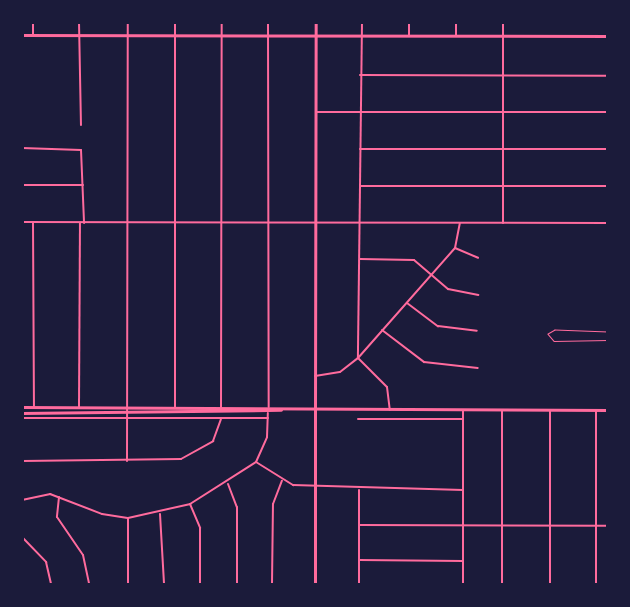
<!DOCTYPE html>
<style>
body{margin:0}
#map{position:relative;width:630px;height:607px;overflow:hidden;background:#1b1b3a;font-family:"Fira Sans",sans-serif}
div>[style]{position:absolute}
.service>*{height:0.5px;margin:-0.25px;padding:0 0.25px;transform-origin:0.25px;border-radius:0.25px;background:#ff6b9d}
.minor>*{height:2px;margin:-1px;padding:0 1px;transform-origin:1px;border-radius:1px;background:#ff6b9d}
.tertiary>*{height:2.5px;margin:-1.25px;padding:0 1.25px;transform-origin:1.25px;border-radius:1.25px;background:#ff6b9d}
.secondary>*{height:2.5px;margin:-1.25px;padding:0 1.25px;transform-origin:1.25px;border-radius:1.25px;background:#ff6b9d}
.primary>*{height:3px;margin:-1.5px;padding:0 1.5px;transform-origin:1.5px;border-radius:1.5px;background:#ff6b9d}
span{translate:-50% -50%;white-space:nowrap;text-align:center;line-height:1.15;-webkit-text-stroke:4px #1b1b3a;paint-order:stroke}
.frame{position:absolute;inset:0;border:24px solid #1b1b3a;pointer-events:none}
</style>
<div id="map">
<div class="service">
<div style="left:608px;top:332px;width:53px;rotate:-177.8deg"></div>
<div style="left:555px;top:330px;width:8px;rotate:150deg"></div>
<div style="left:548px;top:334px;width:9px;rotate:49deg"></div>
<div style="left:554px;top:341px;width:54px;rotate:-1.1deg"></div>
</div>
<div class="minor">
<div style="left:33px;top:22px;width:13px;rotate:90deg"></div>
<div style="left:79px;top:22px;width:103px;rotate:88.9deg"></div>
<div style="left:175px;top:22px;width:386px;rotate:90deg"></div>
<div style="left:268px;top:22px;width:385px;rotate:89.9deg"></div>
<div style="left:362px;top:22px;width:336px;rotate:90.7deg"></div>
<div style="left:358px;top:358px;width:41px;rotate:45deg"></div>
<div style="left:387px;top:387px;width:23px;rotate:83deg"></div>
<div style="left:409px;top:35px;width:13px;rotate:-90deg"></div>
<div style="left:456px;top:35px;width:13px;rotate:-90deg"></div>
<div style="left:360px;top:75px;width:248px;rotate:0.2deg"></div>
<div style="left:316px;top:112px;width:292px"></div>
<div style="left:22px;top:148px;width:59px;rotate:1.9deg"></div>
<div style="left:81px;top:150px;width:73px;rotate:87.6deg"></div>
<div style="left:360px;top:149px;width:248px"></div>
<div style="left:22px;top:185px;width:61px"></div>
<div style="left:360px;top:186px;width:248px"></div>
<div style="left:22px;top:222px;width:586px;rotate:0.1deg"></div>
<div style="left:33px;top:223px;width:184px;rotate:89.7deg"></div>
<div style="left:503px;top:223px;width:201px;rotate:-90deg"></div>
<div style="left:455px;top:248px;width:25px;rotate:23deg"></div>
<div style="left:360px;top:259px;width:54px;rotate:1.1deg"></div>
<div style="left:414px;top:260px;width:45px;rotate:40.5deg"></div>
<div style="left:448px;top:289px;width:31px;rotate:11deg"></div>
<div style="left:407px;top:303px;width:39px;rotate:37deg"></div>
<div style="left:438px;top:326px;width:39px;rotate:7deg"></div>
<div style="left:382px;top:330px;width:53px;rotate:37.3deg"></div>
<div style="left:424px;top:362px;width:54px;rotate:6.3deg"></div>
<div style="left:315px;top:376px;width:25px;rotate:-9deg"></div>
<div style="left:340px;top:372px;width:23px;rotate:-38deg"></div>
<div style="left:358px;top:358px;width:147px;rotate:-48.6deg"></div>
<div style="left:455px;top:248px;width:25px;rotate:-79deg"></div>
<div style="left:79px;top:407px;width:184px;rotate:-89.7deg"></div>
<div style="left:221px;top:408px;width:386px;rotate:-89.9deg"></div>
<div style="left:502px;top:410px;width:174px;rotate:90deg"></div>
<div style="left:596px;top:410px;width:174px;rotate:90deg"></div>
<div style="left:22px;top:418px;width:246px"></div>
<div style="left:358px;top:419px;width:105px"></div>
<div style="left:22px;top:461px;width:159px;rotate:-0.7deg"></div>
<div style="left:181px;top:459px;width:37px;rotate:-29deg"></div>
<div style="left:213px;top:441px;width:23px;rotate:-70deg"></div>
<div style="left:127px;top:461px;width:439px;rotate:-89.9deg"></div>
<div style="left:256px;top:462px;width:44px;rotate:31.9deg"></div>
<div style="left:293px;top:485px;width:170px;rotate:1.7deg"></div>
<div style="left:228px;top:484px;width:25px;rotate:69deg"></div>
<div style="left:237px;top:507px;width:77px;rotate:90deg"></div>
<div style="left:59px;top:497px;width:20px;rotate:96deg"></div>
<div style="left:57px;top:517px;width:46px;rotate:55.6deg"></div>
<div style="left:83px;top:555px;width:30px;rotate:78deg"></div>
<div style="left:22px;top:500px;width:29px;rotate:-12deg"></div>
<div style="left:50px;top:494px;width:56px;rotate:21deg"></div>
<div style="left:102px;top:514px;width:26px;rotate:9deg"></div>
<div style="left:128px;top:518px;width:64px;rotate:-12.7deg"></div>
<div style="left:190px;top:504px;width:78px;rotate:-32.5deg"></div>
<div style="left:256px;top:462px;width:27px;rotate:-66deg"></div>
<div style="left:267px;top:437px;width:24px;rotate:-88deg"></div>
<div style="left:190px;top:504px;width:26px;rotate:67deg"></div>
<div style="left:200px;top:528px;width:56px;rotate:90deg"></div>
<div style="left:160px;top:514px;width:70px;rotate:86.7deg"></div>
<div style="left:128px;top:518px;width:66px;rotate:90deg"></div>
<div style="left:359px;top:525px;width:249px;rotate:0.2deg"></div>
<div style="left:22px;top:537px;width:35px;rotate:46deg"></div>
<div style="left:46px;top:562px;width:23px;rotate:77deg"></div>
<div style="left:359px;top:560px;width:104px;rotate:0.6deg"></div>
<div style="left:272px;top:584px;width:80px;rotate:-89.3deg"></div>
<div style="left:273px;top:504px;width:25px;rotate:-69deg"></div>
<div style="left:359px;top:584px;width:94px;rotate:-90deg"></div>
<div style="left:463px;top:584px;width:174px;rotate:-90deg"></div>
<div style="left:550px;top:584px;width:174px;rotate:-90deg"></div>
</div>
<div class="tertiary">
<div style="left:22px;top:35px;width:586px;rotate:0.1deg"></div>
<div style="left:315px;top:408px;width:386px;rotate:-89.9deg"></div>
</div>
<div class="secondary">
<div style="left:315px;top:584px;width:174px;rotate:-90deg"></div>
</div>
<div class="primary">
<div style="left:22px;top:407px;width:586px;rotate:0.29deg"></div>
<div style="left:22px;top:413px;width:259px;rotate:-0.7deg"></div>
</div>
<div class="frame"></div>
</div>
